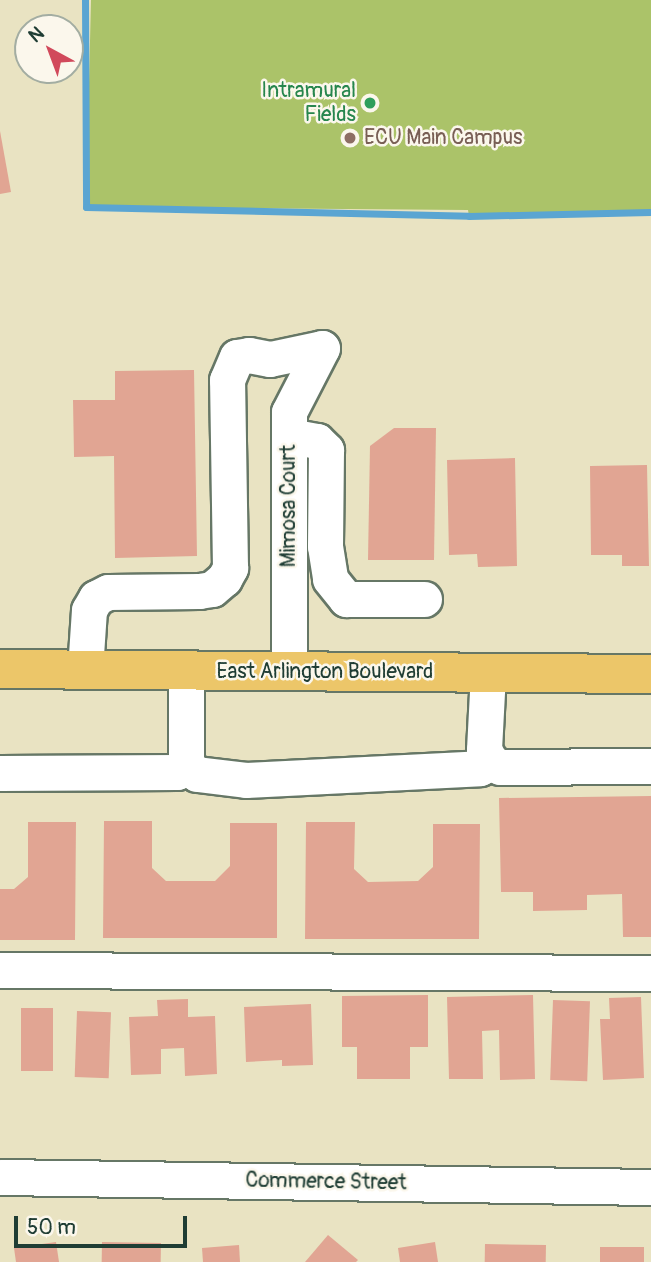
<!DOCTYPE html>
<style>
body{margin:0}
#map{position:relative;width:651px;height:1262px;overflow:hidden;background:#e9e3c2;font-family:Pangolin,sans-serif}
div>[style]{position:absolute}
.green>*{inset:0;background:#abc369}
.stream>*{height:7px;margin:-3.5px;padding:0 3.5px;transform-origin:3.5px;border-radius:3.5px;background:#5aa5d2}
.building>*{inset:0;background:#e1a593;transform-origin:0 0}
.roads{filter:drop-shadow(2px 0 #676) drop-shadow(-2px 0 #676) drop-shadow(0 2px #676) drop-shadow(0 -2px #676)}
.minor>*{height:35px;margin:-17.5px;padding:0 17.5px;transform-origin:17.5px;border-radius:17.5px;background:#fff}
.major>*{height:38px;margin:-19px;padding:0 19px;transform-origin:19px;border-radius:19px;background:#ecc669}
.dots>*{width:19px;height:19px;translate:-50% -50%;box-sizing:border-box;border:4px solid #fbf7ec;border-radius:50%}
span{translate:-50% -50%;white-space:nowrap;text-align:center;line-height:1.15;-webkit-text-stroke:5px #fbf7ec;paint-order:stroke}
.leisure-label{font-size:21px;color:#27864d}
.right{translate:-100% -50%;text-align:right}
.education-label{font-size:21px;color:#785e54}
.left{translate:0 -50%;text-align:left}
.street-label{font-size:21px;color:#1f3d34}
.north{position:absolute;left:14px;top:14px;width:70px;height:70px;box-sizing:border-box;background:#fbf7ec;border:2px solid #a3ada2;border-radius:50%;rotate:319deg;font-size:19px;font-weight:700;line-height:28px;text-align:center;color:#1f3d34}
.north::after{content:'';display:block;margin:auto;width:24px;height:32px;background:#d1495b;clip-path:polygon(50% 0,100% 100%,50% 72%,0 100%)}
.scale{position:absolute;left:14px;top:1216px;width:173px;height:32px;box-sizing:border-box;border:4px solid #1f3d34;border-top:0;padding-left:9px;font-size:21px;line-height:24px;white-space:nowrap;color:#1f3d34;-webkit-text-stroke:5px #fbf7ec;paint-order:stroke}
</style>
<div id="map">
<div class="green">
<div style="clip-path:polygon(91px 0,651px 0,651px 212px,469px 216px,468px 210px,86px 207px)"></div>
</div>
<div class="stream">
<div style="left:85px;top:0;width:207px;rotate:89.7deg"></div>
<div style="left:86px;top:207px;width:383px;rotate:1.3deg"></div>
<div style="left:469px;top:216px;width:182px;rotate:-1.3deg"></div>
</div>
<div class="building">
<div style="clip-path:polygon(0 131px,11px 192px,0 194px)"></div>
<div style="clip-path:polygon(194px 370px,197px 556px,115px 558px,114px 456px,74px 457px,73px 400px,115px 400px,115px 371px)"></div>
<div style="clip-path:polygon(394px 428px,436px 428px,434px 560px,368px 560px,370px 446px)"></div>
<div style="clip-path:polygon(515px 458px,517px 566px,478px 567px,477px 554px,449px 555px,447px 460px)"></div>
<div style="clip-path:polygon(647px 465px,649px 566px,622px 566px,622px 555px,591px 555px,590px 466px)"></div>
<div style="clip-path:polygon(651px 796px,651px 937px,623px 937px,622px 894px,587px 895px,587px 910px,533px 911px,533px 892px,501px 892px,499px 798px)"></div>
<div style="clip-path:polygon(104px 821px,152px 821px,152px 868px,166px 881px,215px 881px,230px 866px,230px 823px,277px 823px,277px 938px,103px 938px)"></div>
<div style="clip-path:polygon(28px 822px,76px 822px,75px 940px,0 940px,0 889px,14px 889px,28px 877px)"></div>
<div style="clip-path:polygon(306px 822px,355px 822px,354px 869px,368px 882px,418px 881px,433px 867px,433px 824px,480px 824px,479px 939px,305px 939px)"></div>
<div style="clip-path:polygon(428px 995px,428px 1047px,410px 1047px,410px 1079px,357px 1079px,357px 1047px,342px 1047px,342px 996px)"></div>
<div style="clip-path:polygon(533px 995px,535px 1079px,500px 1080px,499px 1030px,482px 1031px,483px 1079px,449px 1079px,447px 997px)"></div>
<div style="clip-path:polygon(641px 997px,644px 1078px,603px 1080px,600px 1019px,610px 1019px,609px 998px)"></div>
<div style="clip-path:polygon(188px 999px,188px 1017px,215px 1016px,217px 1074px,185px 1076px,184px 1048px,161px 1049px,161px 1074px,131px 1075px,129px 1017px,158px 1016px,157px 1000px)"></div>
<div style="left:553px;top:1000px;width:37px;height:80px;rotate:2deg"></div>
<div style="clip-path:polygon(311px 1004px,313px 1065px,282px 1066px,282px 1060px,246px 1062px,244px 1007px)"></div>
<div style="left:21px;top:1008px;width:32px;height:63px"></div>
<div style="left:77px;top:1011px;width:34px;height:66px;rotate:2deg"></div>
<div style="clip-path:polygon(328px 1235px,358px 1260px,356px 1262px,305px 1262px)"></div>
<div style="clip-path:polygon(56px 1242px,59px 1262px,16px 1262px,14px 1248px)"></div>
<div style="left:102px;top:1242px;width:59px;height:20px;rotate:1deg"></div>
<div style="clip-path:polygon(435px 1242px,438px 1262px,400px 1262px,398px 1248px)"></div>
<div style="left:485px;top:1244px;width:61px;height:18px;rotate:1deg"></div>
<div style="clip-path:polygon(239px 1245px,240px 1262px,203px 1262px,202px 1248px)"></div>
<div style="left:600px;top:1247px;width:44px;height:15px"></div>
</div>
<div class="roads">
<div class="minor">
<div style="left:289px;top:436px;width:28px;rotate:10deg"></div>
<div style="left:317px;top:441px;width:13px;rotate:45deg"></div>
<div style="left:326px;top:450px;width:96px;rotate:90.6deg"></div>
<div style="left:325px;top:546px;width:33px;rotate:81deg"></div>
<div style="left:330px;top:579px;width:26px;rotate:51deg"></div>
<div style="left:346px;top:599px;width:78px"></div>
<div style="left:85px;top:670px;width:60px;rotate:-86.2deg"></div>
<div style="left:89px;top:610px;width:14px;rotate:-60deg"></div>
<div style="left:96px;top:598px;width:13px;rotate:-27deg"></div>
<div style="left:108px;top:592px;width:91px;rotate:-0.6deg"></div>
<div style="left:199px;top:591px;width:13px;rotate:-9deg"></div>
<div style="left:212px;top:589px;width:16px;rotate:-40deg"></div>
<div style="left:224px;top:579px;width:13px;rotate:-61deg"></div>
<div style="left:230px;top:568px;width:188px;rotate:-90.9deg"></div>
<div style="left:227px;top:380px;width:25px;rotate:-67deg"></div>
<div style="left:237px;top:357px;width:12px;rotate:-9deg"></div>
<div style="left:249px;top:355px;width:21px;rotate:11deg"></div>
<div style="left:270px;top:359px;width:53px;rotate:-11.9deg"></div>
<div style="left:186px;top:671px;width:94px;rotate:90deg"></div>
<div style="left:186px;top:765px;width:14px;rotate:39deg"></div>
<div style="left:197px;top:774px;width:49px;rotate:7deg"></div>
<div style="left:246px;top:780px;width:234px;rotate:-2.9deg"></div>
<div style="left:480px;top:768px;width:13px;rotate:-29deg"></div>
<div style="left:289px;top:672px;width:260px;rotate:-90deg"></div>
<div style="left:289px;top:412px;width:72px;rotate:-62.7deg"></div>
<div style="left:488px;top:673px;width:77px;rotate:93deg"></div>
<div style="left:484px;top:750px;width:14px;rotate:60deg"></div>
<div style="left:491px;top:762px;width:10px;rotate:29deg"></div>
<div style="left:500px;top:767px;width:151px;rotate:-0.4deg"></div>
<div style="left:0;top:773px;width:177px;rotate:-0.3deg"></div>
<div style="left:177px;top:772px;width:11px;rotate:-38deg"></div>
<div style="left:0;top:970px;width:651px;rotate:0.26deg"></div>
<div style="left:0;top:1177px;width:651px;rotate:0.88deg"></div>
</div>
<div class="major">
<div style="left:0;top:669px;width:651px;rotate:0.44deg"></div>
</div>
</div>
<div class="dots">
<div style="left:370px;top:103px;background:#2e9e5b"></div>
<div style="left:350px;top:138px;background:#8d6e63"></div>
</div>
<div class="leisure-label">
<span class="right" style="left:356px;top:103px">Intramural<br>Fields</span>
</div>
<div class="education-label">
<span class="left" style="left:364px;top:138px">ECU Main Campus</span>
</div>
<div class="street-label">
<span style="left:289px;top:506px;rotate:-90deg">Mimosa Court</span>
<span style="left:325px;top:672px">East Arlington Boulevard</span>
<span style="left:326px;top:1182px;rotate:1deg">Commerce Street</span>
</div>
<div class="north">N</div>
<div class="scale">50 m</div>
</div>
